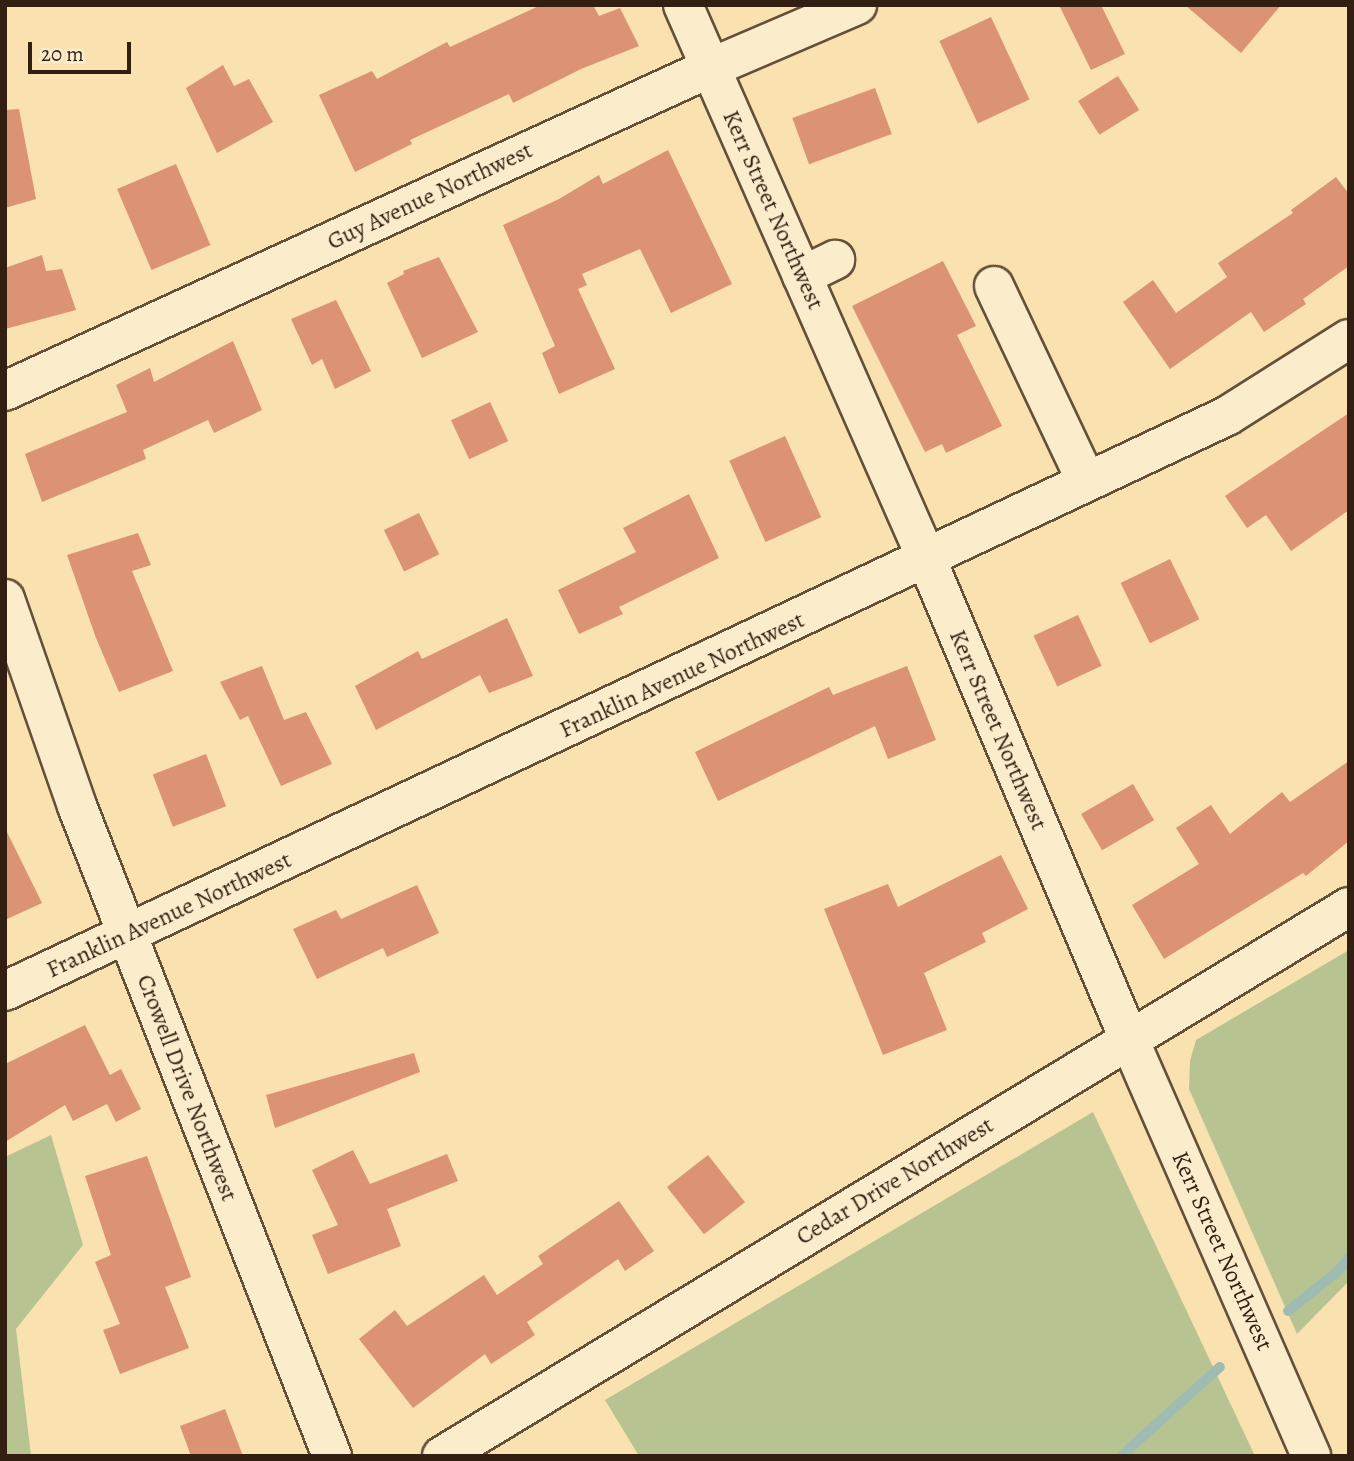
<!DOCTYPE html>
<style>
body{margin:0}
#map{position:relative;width:1354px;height:1461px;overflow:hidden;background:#f9e1b0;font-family:Alegreya,serif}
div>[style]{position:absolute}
.green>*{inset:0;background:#b7c491}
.stream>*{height:10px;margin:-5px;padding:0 5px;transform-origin:5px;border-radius:5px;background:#9ebcb1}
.building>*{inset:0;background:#db9374;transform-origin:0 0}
.roads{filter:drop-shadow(2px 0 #645039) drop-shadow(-2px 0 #645039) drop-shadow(0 2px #645039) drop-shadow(0 -2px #645039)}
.minor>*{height:38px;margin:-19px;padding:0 19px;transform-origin:19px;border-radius:19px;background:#fbeccc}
span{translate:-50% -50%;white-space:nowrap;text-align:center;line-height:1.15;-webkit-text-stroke:7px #fbeccc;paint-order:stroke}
.street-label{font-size:24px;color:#331f11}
.frame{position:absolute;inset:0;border:7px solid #331f11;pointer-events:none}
.scale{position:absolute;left:28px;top:42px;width:103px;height:32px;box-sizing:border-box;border:4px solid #331f11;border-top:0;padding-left:9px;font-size:21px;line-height:24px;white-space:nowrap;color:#331f11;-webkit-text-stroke:5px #fbeccc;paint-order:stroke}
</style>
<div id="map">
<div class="green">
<div style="clip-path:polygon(1349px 950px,1349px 1281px,1297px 1334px,1189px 1089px,1190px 1061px,1196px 1040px)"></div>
<div style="clip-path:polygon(1093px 1112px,1255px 1456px,639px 1456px,605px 1400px)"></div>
<div style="clip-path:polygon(51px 1135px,83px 1245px,16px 1329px,31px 1456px,5px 1456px,5px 1157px)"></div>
</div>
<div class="stream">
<div style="left:1288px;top:1311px;width:61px;rotate:-38.4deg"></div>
<div style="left:1336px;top:1273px;width:20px;rotate:-49deg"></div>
<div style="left:1121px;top:1456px;width:133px;rotate:-42deg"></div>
</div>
<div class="building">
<div style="clip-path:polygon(541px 5px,593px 5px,599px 16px,620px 8px,639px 46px,581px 69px,513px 103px,509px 94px,410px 140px,412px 144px,355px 172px,319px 95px,372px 71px,377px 79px,447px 42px,450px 47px)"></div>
<div style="clip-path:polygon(1059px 5px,1101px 5px,1125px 54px,1091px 70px)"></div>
<div style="clip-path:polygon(1185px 5px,1281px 5px,1241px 53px)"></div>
<div style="left:991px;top:17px;width:91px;height:57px;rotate:65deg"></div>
<div style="clip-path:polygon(223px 65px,234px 86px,249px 79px,273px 122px,217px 153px,186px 88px)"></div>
<div style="left:1118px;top:76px;width:40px;height:47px;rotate:58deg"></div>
<div style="left:875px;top:88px;width:49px;height:88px;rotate:70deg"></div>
<div style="clip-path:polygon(19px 109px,36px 199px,5px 208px,5px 110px)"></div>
<div style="clip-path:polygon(668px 150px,732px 284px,671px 313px,640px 249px,582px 274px,587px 285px,578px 289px,615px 369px,559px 394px,542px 353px,555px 346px,503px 225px,559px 199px,599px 175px,603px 184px)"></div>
<div style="left:176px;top:164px;width:88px;height:64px;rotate:67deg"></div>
<div style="clip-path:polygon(1336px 177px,1349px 194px,1349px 266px,1303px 299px,1306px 304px,1264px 332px,1251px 312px,1170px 369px,1123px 302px,1153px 280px,1176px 313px,1227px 277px,1218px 263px,1293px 213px,1291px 210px)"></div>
<div style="clip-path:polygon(42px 255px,46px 271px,62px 269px,76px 310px,5px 329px,5px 268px)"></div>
<div style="clip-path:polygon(439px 257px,478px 332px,422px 358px,387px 283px,404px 274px,403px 271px)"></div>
<div style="clip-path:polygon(943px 261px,976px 326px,957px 335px,1002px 426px,946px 453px,942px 444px,925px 452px,852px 306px)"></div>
<div style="clip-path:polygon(336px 300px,371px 371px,335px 389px,322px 359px,312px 365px,291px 319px)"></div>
<div style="clip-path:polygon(233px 341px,262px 410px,214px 433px,208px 420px,143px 450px,146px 459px,42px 502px,25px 454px,127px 412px,116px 385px,150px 368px,154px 382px)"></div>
<div style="left:490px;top:402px;width:43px;height:43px;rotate:65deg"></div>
<div style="clip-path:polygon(1349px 413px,1349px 510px,1291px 551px,1266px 515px,1247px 528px,1225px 496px)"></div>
<div style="left:785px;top:436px;width:89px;height:61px;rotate:66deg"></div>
<div style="clip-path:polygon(689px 494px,719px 558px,619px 607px,623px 614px,579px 634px,558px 590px,636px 552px,623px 528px)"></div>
<div style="left:419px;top:513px;width:46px;height:39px;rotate:64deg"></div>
<div style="clip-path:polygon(138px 533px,151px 565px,132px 571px,173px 671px,119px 692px,96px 638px,67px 555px)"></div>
<div style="left:1170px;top:559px;width:67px;height:55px;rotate:64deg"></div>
<div style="left:1078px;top:615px;width:56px;height:49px;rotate:65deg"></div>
<div style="clip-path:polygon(507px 618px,533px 676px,489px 693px,480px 675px,376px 730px,355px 686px,418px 651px,422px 659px)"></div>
<div style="clip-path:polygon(262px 666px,284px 720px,306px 712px,332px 764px,281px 786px,248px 716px,240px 720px,220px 682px)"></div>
<div style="clip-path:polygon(907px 666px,936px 740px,888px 759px,875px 726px,718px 801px,695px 752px,829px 687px,833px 695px)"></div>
<div style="left:206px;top:754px;width:56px;height:57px;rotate:69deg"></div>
<div style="clip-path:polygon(1349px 761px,1349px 841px,1306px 876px,1303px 873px,1164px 959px,1132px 905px,1199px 864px,1176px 828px,1211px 805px,1230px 834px,1282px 792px,1290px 802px)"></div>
<div style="left:1133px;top:784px;width:42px;height:60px;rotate:60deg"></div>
<div style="clip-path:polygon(5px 828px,42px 903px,5px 920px)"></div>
<div style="clip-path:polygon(1001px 855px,1028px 909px,982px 933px,986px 942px,924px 973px,947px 1030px,883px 1055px,824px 909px,888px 884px,898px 907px)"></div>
<div style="clip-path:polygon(417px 885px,439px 933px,387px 957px,383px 948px,317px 979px,293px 929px,336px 910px,341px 919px)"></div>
<div style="clip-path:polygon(85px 1025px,110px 1075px,121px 1069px,141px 1109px,116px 1122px,107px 1104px,73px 1121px,65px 1105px,5px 1142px,5px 1064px)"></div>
<div style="clip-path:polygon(414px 1053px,420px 1072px,275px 1128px,266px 1095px)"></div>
<div style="clip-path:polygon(353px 1150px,370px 1184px,447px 1154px,458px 1181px,387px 1209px,401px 1246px,328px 1274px,312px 1235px,338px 1225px,312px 1170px)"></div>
<div style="left:708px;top:1155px;width:60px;height:52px;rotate:52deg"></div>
<div style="clip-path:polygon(147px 1156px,191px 1277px,165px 1287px,189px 1348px,120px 1374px,103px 1330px,120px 1324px,95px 1262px,111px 1255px,85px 1176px)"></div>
<div style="clip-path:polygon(619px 1201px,654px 1251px,625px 1271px,618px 1259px,527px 1322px,535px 1335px,491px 1364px,485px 1354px,413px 1408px,359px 1339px,395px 1310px,407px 1326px,484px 1275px,497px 1295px,543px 1264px,538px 1256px)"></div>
<div style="clip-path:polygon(225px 1409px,243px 1456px,191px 1456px,180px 1426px)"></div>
</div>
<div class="roads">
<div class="minor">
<div style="left:683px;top:5px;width:591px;rotate:66.25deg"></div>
<div style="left:921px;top:546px;width:535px;rotate:67.12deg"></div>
<div style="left:1129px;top:1039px;width:455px;rotate:66.4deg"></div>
<div style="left:802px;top:276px;width:37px;rotate:-26deg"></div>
<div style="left:994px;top:286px;width:201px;rotate:64.7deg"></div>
<div style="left:5px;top:391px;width:775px;rotate:-24.62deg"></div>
<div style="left:710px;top:68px;width:160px;rotate:-23.2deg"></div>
<div style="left:5px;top:599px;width:219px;rotate:70.8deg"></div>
<div style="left:77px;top:806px;width:698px;rotate:68.58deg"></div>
<div style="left:5px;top:991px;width:1351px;rotate:-25.2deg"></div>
<div style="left:1227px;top:416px;width:144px;rotate:-32.3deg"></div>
<div style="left:442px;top:1456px;width:1060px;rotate:-31.19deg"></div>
</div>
</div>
<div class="street-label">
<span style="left:430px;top:196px;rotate:-25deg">Guy Avenue Northwest</span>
<span style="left:773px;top:210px;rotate:66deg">Kerr Street Northwest</span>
<span style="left:682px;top:675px;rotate:-25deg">Franklin Avenue Northwest</span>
<span style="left:998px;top:730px;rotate:67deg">Kerr Street Northwest</span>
<span style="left:169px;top:915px;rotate:-25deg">Franklin Avenue Northwest</span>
<span style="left:187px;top:1088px;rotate:69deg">Crowell Drive Northwest</span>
<span style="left:895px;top:1181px;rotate:-31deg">Cedar Drive Northwest</span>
<span style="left:1222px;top:1251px;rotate:66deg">Kerr Street Northwest</span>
</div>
<div class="frame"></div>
<div class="scale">20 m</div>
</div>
